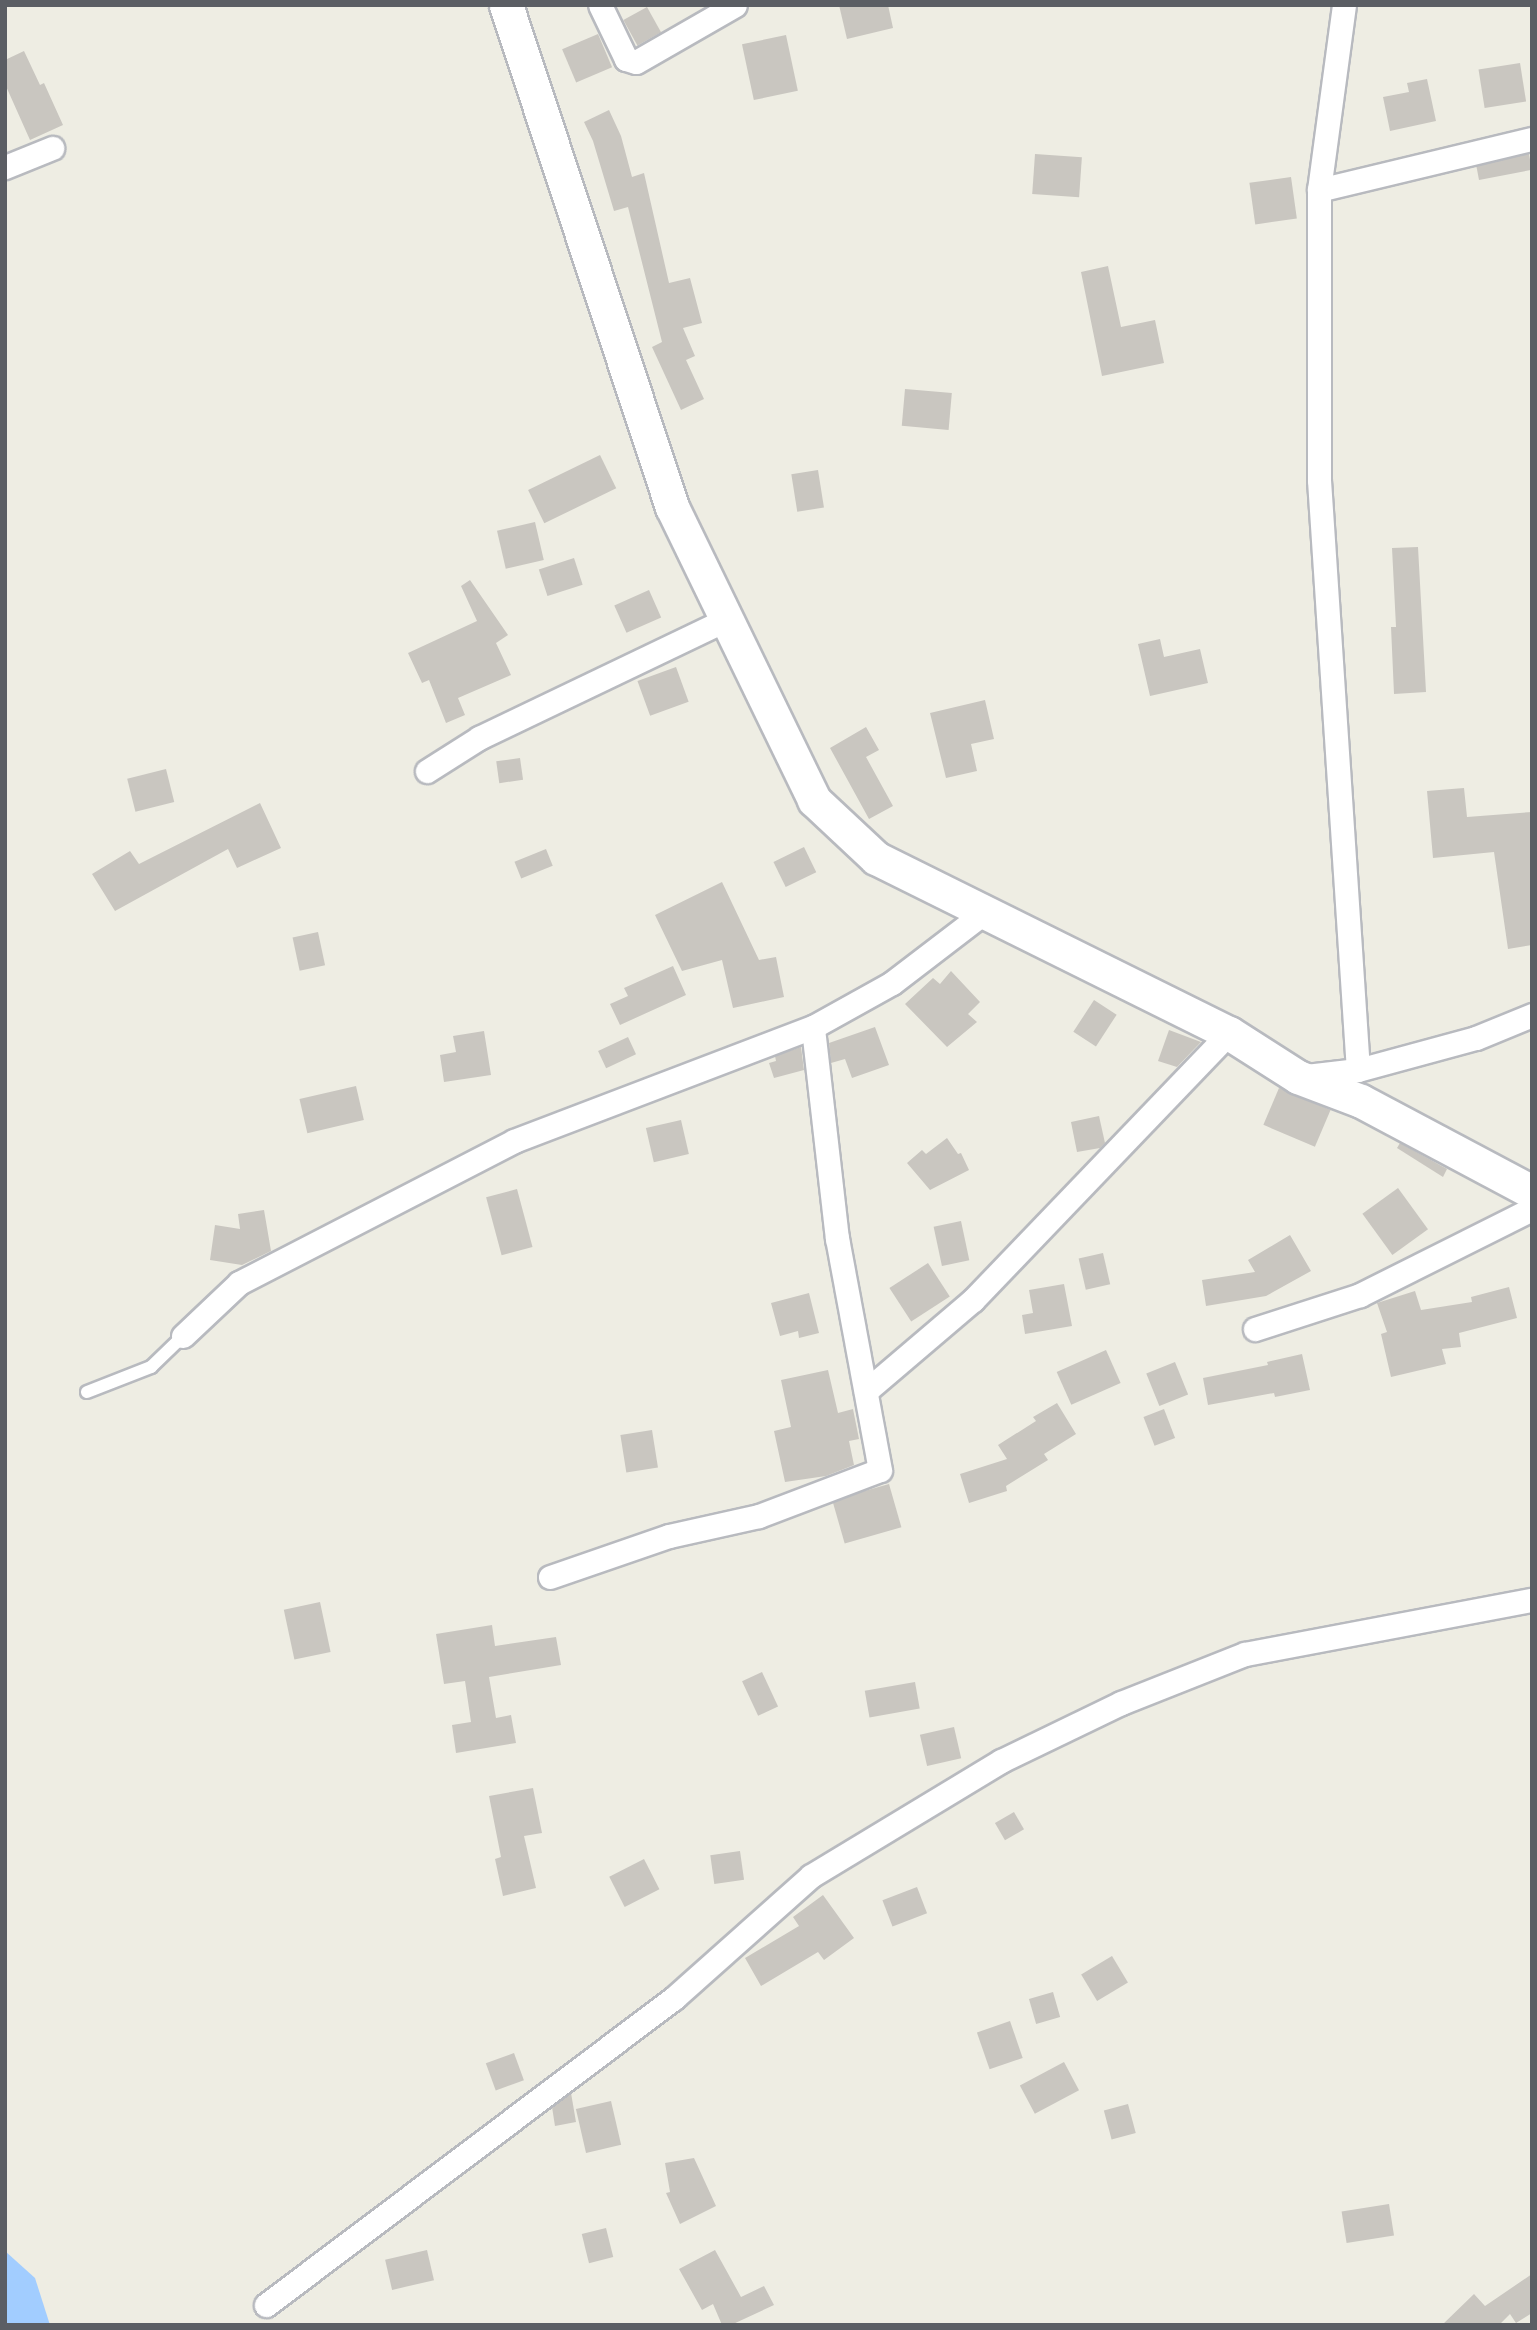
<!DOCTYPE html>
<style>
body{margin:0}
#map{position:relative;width:1537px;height:2330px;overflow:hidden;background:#eeede3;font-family:Signika,sans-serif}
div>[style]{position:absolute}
.water>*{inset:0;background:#a2cdff}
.building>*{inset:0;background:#c9c6c0;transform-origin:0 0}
.roads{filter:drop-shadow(2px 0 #b8babf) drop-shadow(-2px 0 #b8babf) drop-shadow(0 2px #b8babf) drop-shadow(0 -2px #b8babf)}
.lane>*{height:12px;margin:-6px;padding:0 6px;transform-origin:6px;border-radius:6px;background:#fff}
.street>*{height:23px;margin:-11.5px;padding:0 11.5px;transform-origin:11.5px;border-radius:11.5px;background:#fff}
.secondary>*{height:33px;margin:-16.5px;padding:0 16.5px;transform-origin:16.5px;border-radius:16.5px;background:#fff}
span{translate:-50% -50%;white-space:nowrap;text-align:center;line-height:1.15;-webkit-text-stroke:5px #fff;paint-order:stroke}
.frame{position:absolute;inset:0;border:7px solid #5b5e64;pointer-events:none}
</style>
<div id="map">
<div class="water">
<div style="clip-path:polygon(5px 2251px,35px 2278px,50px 2325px,5px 2325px)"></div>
</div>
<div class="building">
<div style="clip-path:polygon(839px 5px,888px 5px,893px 28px,847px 39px)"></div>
<div style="left:647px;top:7px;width:29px;height:27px;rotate:61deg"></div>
<div style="left:598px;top:34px;width:36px;height:39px;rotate:67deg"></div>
<div style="left:786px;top:35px;width:57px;height:45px;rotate:78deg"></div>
<div style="clip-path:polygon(24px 51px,40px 85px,44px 83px,63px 125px,30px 140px,5px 84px,5px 60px)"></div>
<div style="left:1520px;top:63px;width:39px;height:42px;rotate:81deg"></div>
<div style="clip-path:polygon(1427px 79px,1436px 121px,1390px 131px,1383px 97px,1409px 92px,1407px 83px)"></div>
<div style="clip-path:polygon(609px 110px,621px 136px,632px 177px,644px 173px,669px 283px,690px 278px,702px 323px,683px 328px,695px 356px,686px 360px,704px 399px,681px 410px,652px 347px,662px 342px,628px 207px,614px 211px,593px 141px,584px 122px)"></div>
<div style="left:1035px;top:154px;width:47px;height:40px;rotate:4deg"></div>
<div style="left:1529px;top:154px;width:16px;height:54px;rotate:79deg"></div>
<div style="left:1291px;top:177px;width:42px;height:42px;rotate:82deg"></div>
<div style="clip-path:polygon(1108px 266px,1121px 327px,1155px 320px,1164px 363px,1102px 376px,1081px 272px)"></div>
<div style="left:905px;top:389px;width:47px;height:37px;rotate:5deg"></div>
<div style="left:600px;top:455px;width:37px;height:80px;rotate:64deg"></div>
<div style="left:818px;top:470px;width:38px;height:27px;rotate:81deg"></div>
<div style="left:535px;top:522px;width:39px;height:39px;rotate:77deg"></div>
<div style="clip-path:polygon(1418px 547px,1426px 692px,1394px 694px,1391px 627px,1396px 627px,1392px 548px)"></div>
<div style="left:574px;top:558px;width:28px;height:37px;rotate:72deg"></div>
<div style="clip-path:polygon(470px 580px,508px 635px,496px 643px,511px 675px,458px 698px,465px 715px,446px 723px,429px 680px,422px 683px,408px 653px,477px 621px,461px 586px)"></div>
<div style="left:649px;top:590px;width:30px;height:38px;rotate:66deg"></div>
<div style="clip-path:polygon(1160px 639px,1164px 657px,1200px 649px,1208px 683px,1150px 696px,1138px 644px)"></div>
<div style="left:676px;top:667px;width:37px;height:41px;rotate:70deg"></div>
<div style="clip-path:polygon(985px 700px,994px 739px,971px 744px,977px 771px,946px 778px,930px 713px)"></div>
<div style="clip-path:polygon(866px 727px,879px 750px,866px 757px,893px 806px,869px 819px,830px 748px)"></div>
<div style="left:520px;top:758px;width:22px;height:24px;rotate:82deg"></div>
<div style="left:166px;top:769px;width:34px;height:40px;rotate:76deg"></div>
<div style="clip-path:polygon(1464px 788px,1467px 817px,1532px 812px,1532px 945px,1508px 949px,1494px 852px,1433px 858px,1427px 791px)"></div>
<div style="clip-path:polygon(260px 803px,281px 848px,237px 868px,228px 849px,115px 911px,92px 874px,130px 851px,139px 864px)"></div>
<div style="left:804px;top:847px;width:28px;height:34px;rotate:64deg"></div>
<div style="left:546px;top:849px;width:18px;height:34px;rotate:68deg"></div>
<div style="clip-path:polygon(722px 882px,759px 960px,776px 957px,784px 997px,733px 1008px,722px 960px,682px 971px,655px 915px)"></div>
<div style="left:318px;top:932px;width:34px;height:26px;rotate:78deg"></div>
<div style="clip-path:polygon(673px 966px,686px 995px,620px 1025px,610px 1004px,628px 996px,624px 988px)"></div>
<div style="clip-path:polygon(951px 971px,980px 1002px,968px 1014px,977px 1022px,947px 1047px,905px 1004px,933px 978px,940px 984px)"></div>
<div style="left:1094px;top:1000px;width:27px;height:38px;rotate:33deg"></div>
<div style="clip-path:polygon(875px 1027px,889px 1065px,852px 1078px,845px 1059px,831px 1063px,829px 1043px)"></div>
<div style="clip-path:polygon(1169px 1030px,1201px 1042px,1177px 1067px,1158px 1061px)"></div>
<div style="clip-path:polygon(484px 1031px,491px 1075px,444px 1082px,440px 1055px,456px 1052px,453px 1036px)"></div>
<div style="left:628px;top:1037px;width:19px;height:33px;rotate:65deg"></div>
<div style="clip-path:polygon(801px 1047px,804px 1070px,774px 1078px,769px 1063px,776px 1061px,775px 1056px)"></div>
<div style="left:356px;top:1086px;width:35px;height:58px;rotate:77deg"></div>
<div style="left:1279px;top:1088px;width:56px;height:40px;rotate:23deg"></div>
<div style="clip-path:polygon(1099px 1116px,1105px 1143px,1100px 1148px,1077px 1152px,1071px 1122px)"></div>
<div style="left:681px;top:1120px;width:35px;height:36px;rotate:77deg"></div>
<div style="clip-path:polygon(947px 1138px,958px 1154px,961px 1153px,969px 1170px,930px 1190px,907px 1163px,922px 1150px,926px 1154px)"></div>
<div style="clip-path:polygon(1400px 1143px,1447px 1169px,1443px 1177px,1397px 1148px)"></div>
<div style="left:1398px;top:1188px;width:51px;height:44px;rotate:54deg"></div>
<div style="left:517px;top:1189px;width:60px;height:32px;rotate:75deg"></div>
<div style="clip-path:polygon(264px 1210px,271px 1251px,242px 1265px,210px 1260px,215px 1225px,240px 1229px,238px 1214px)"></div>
<div style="left:961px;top:1221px;width:40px;height:28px;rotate:78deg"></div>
<div style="clip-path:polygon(1290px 1235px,1311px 1271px,1266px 1296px,1206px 1306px,1202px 1280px,1255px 1272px,1248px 1260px)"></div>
<div style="left:1103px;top:1253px;width:32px;height:25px;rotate:77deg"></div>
<div style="left:928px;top:1263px;width:40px;height:46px;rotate:57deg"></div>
<div style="clip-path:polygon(1064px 1284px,1072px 1326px,1025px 1334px,1022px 1315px,1033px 1313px,1029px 1290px)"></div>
<div style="clip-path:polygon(1509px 1287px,1517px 1318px,1459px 1333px,1461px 1347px,1442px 1349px,1446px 1364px,1391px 1377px,1381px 1334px,1387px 1332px,1377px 1303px,1415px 1291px,1421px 1310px,1472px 1302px,1471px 1297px)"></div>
<div style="clip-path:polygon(809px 1293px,819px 1333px,799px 1338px,798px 1331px,780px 1336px,771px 1303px)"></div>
<div style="left:1106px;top:1350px;width:36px;height:54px;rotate:66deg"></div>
<div style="clip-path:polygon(1302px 1354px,1310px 1390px,1275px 1397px,1274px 1393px,1208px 1405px,1203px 1378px,1268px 1365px,1267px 1362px)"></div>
<div style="left:1175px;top:1362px;width:35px;height:31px;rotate:68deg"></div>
<div style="clip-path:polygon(828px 1370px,838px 1413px,853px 1409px,859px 1439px,849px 1441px,854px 1465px,826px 1476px,785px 1482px,774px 1431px,791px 1427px,781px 1380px)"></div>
<div style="clip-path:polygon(1057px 1403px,1076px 1434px,1044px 1454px,1048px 1460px,1006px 1486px,1007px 1491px,969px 1503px,960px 1474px,1007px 1459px,998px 1445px,1036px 1421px,1033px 1417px)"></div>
<div style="left:1164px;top:1409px;width:31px;height:22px;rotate:69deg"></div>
<div style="left:652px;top:1430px;width:38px;height:32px;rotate:81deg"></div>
<div style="left:889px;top:1484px;width:45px;height:59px;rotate:74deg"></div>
<div style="left:320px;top:1602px;width:51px;height:37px;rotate:78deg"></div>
<div style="clip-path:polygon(492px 1625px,495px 1646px,556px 1637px,561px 1665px,489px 1677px,496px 1718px,511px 1715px,516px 1743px,456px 1753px,452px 1725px,471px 1722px,465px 1681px,444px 1684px,436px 1634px)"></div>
<div style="left:762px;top:1672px;width:38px;height:22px;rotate:65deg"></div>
<div style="left:915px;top:1682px;width:27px;height:51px;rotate:80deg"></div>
<div style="left:954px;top:1727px;width:32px;height:35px;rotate:77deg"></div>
<div style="clip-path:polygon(533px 1788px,542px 1833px,524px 1836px,536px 1888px,503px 1896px,495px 1859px,501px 1857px,489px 1796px)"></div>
<div style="left:1014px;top:1812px;width:20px;height:22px;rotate:60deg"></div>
<div style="left:740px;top:1851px;width:29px;height:30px;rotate:82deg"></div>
<div style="left:644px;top:1859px;width:34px;height:39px;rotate:63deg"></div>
<div style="left:917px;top:1887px;width:28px;height:37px;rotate:69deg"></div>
<div style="clip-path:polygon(823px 1895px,854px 1938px,824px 1960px,818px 1952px,761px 1986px,745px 1958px,799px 1926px,793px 1917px)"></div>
<div style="left:1112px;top:1956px;width:31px;height:36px;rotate:59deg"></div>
<div style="left:1053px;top:1992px;width:26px;height:25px;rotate:74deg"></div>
<div style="left:1010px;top:2021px;width:39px;height:35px;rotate:71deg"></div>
<div style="left:514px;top:2053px;width:29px;height:30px;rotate:70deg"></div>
<div style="left:1064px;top:2062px;width:32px;height:50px;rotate:62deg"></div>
<div style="clip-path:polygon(571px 2093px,576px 2122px,555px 2126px,552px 2107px)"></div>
<div style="left:611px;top:2101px;width:45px;height:36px;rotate:77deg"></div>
<div style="left:1128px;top:2104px;width:30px;height:25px;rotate:75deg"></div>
<div style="clip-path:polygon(694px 2158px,716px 2206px,680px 2224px,666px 2193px,670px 2192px,665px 2163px)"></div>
<div style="left:1389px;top:2204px;width:32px;height:48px;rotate:81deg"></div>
<div style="left:606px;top:2228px;width:30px;height:25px;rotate:76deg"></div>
<div style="left:427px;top:2250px;width:31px;height:43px;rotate:77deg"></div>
<div style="clip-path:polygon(715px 2250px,741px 2297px,764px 2286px,774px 2305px,731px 2325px,722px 2325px,713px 2304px,702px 2310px,679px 2269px)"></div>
<div style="clip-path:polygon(1532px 2274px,1532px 2313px,1516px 2323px,1510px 2314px,1501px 2323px,1503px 2325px,1442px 2325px,1474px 2294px,1485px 2306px)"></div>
</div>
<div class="roads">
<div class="lane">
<div style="left:87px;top:1392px;width:69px;rotate:-21.3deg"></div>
<div style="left:151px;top:1367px;width:45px;rotate:-44.1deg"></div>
</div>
<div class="street">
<div style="left:600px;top:5px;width:60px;rotate:64.3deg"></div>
<div style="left:626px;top:59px;width:10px;rotate:17deg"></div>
<div style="left:636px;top:62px;width:114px;rotate:-29.9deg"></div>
<div style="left:1344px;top:5px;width:187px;rotate:97.7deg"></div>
<div style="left:1319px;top:190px;width:290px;rotate:90deg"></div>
<div style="left:1319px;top:480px;width:591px;rotate:86.22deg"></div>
<div style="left:5px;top:167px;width:51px;rotate:-22deg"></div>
<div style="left:1319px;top:190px;width:219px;rotate:-13.5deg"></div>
<div style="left:427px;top:771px;width:62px;rotate:-32.4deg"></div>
<div style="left:479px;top:738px;width:275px;rotate:-25.6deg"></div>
<div style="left:1306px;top:1076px;width:52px;rotate:-6.6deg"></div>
<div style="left:1358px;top:1070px;width:122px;rotate:-15.2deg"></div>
<div style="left:1476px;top:1038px;width:61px;rotate:-22.3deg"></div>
<div style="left:1255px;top:1329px;width:110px;rotate:-17.9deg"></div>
<div style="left:1360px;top:1295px;width:192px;rotate:-26.6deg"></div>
<div style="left:183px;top:1336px;width:77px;rotate:-43.4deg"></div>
<div style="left:239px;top:1283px;width:309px;rotate:-27.3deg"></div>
<div style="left:514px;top:1141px;width:320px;rotate:-20.9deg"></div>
<div style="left:813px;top:1027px;width:90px;rotate:-29.1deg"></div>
<div style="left:892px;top:983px;width:117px;rotate:-37.4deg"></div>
<div style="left:866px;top:1391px;width:140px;rotate:-40.4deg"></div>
<div style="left:973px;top:1300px;width:370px;rotate:-46.2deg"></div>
<div style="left:550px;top:1577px;width:126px;rotate:-19deg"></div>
<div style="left:669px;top:1536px;width:92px;rotate:-12.5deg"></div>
<div style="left:759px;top:1516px;width:129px;rotate:-20.8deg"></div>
<div style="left:880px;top:1470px;width:235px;rotate:-100.5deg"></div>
<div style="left:837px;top:1239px;width:213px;rotate:-96.5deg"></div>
<div style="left:266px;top:2305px;width:511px;rotate:-36.96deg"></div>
<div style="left:674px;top:1998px;width:183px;rotate:-41.7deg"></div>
<div style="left:811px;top:1876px;width:222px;rotate:-31.2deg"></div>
<div style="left:1001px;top:1761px;width:133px;rotate:-25.8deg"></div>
<div style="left:1121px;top:1703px;width:133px;rotate:-21.6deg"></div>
<div style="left:1245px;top:1654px;width:292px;rotate:-10.7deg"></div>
</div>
<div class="secondary">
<div style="left:506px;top:5px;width:529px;rotate:71.7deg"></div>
<div style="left:672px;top:507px;width:326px;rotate:64.1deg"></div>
<div style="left:814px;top:800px;width:85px;rotate:43.1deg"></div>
<div style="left:876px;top:858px;width:394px;rotate:26.4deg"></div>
<div style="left:1229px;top:1033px;width:82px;rotate:32.5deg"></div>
<div style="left:1298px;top:1077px;width:67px;rotate:20.9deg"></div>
<div style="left:1361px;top:1101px;width:194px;rotate:28deg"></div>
</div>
</div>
<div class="frame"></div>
</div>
